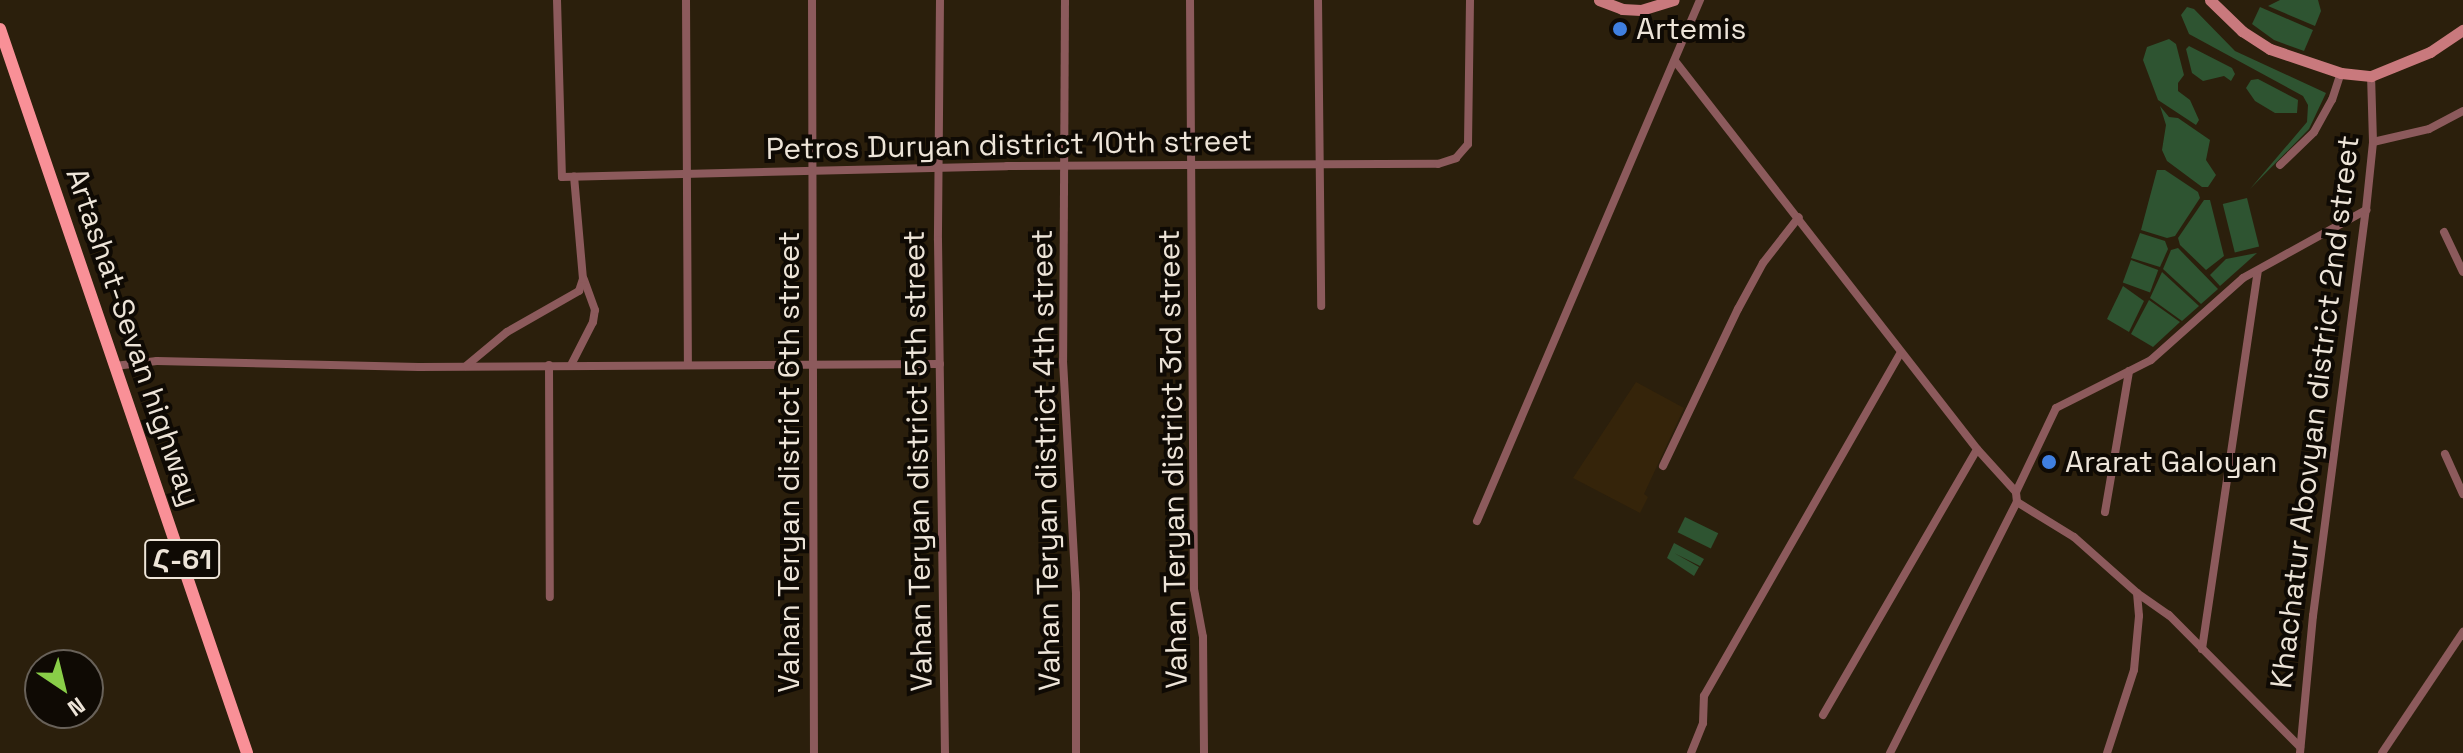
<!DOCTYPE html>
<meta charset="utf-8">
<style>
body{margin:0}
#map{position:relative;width:2463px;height:753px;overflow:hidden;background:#2b1f0c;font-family:"Space Grotesk","Noto Sans Armenian",sans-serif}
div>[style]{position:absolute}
.built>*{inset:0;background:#35240a}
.green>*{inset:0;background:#2e5431;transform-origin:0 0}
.minor>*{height:8px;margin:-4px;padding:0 4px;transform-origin:4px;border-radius:4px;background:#8c5a5c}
.secondary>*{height:11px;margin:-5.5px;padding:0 5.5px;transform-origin:5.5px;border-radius:5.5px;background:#c9797d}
.primary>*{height:12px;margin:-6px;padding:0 6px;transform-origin:6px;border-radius:6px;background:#f99097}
.dots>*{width:22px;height:22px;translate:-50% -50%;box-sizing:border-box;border:4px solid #0f0a04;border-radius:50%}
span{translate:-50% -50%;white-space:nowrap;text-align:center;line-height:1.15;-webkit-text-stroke:8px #0f0a04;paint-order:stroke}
.shield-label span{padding:2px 6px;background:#0f0a04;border:2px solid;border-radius:6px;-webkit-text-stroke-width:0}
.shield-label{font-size:28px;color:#ede4d8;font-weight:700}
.poi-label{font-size:30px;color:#ede4d8}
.left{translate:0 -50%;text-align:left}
.street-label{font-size:30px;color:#ede4d8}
.north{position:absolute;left:24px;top:649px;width:80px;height:80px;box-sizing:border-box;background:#0f0a04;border:2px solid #686159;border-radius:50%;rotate:145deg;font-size:22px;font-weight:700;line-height:32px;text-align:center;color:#ede4d8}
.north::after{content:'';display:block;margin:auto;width:28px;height:36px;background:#89ce48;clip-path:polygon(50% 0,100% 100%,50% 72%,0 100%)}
</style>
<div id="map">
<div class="built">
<div style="clip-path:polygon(1636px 382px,1684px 408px,1644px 494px,1648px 497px,1640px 513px,1573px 478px)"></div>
</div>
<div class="green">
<div style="clip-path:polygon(2280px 0,2318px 0,2321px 11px,2315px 26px,2268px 6px)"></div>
<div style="clip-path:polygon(2187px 7px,2194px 9px,2235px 51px,2326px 93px,2309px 129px,2250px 189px,2307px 122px,2308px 105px,2303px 96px,2189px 34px,2181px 15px)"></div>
<div style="clip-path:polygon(2260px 7px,2313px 30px,2304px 51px,2274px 40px,2252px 24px)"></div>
<div style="clip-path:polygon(2169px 39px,2176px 44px,2184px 75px,2178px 83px,2178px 91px,2190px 100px,2199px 120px,2196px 125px,2158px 100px,2143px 60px,2147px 47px)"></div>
<div style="clip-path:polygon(2189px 46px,2232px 68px,2235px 74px,2231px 81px,2224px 76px,2203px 81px,2192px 73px,2186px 49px)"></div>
<div style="clip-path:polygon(2258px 79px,2298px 100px,2297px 113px,2275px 113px,2255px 101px,2246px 88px,2251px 80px)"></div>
<div style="clip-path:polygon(2160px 106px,2169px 117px,2178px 118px,2210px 140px,2206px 160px,2216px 175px,2208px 187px,2202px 187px,2167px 161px,2162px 150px,2166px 125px)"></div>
<div style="clip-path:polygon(2157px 170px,2165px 170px,2198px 192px,2200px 198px,2175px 236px,2167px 238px,2141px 230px)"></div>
<div style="left:2247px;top:198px;width:50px;height:25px;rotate:76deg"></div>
<div style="clip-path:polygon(2204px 200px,2210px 200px,2224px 256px,2206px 270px,2180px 245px,2178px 238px)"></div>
<div style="clip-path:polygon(2140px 233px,2165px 241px,2168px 249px,2160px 267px,2131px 258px)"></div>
<div style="clip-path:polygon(2178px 248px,2218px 289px,2201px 304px,2163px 269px,2171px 250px)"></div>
<div style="clip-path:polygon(2257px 253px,2220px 286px,2210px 275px,2226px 259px)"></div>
<div style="left:2131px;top:260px;width:29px;height:24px;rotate:20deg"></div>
<div style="clip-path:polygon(2162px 272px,2199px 306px,2182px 321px,2150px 298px)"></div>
<div style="clip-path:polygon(2123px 286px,2144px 301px,2129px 332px,2107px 319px)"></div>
<div style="clip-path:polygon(2149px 300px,2180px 322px,2153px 347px,2131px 334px)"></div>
<div style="left:1685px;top:517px;width:37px;height:17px;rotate:26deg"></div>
<div style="clip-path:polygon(1674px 543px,1704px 559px,1700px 566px,1674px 553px,1699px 567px,1694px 576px,1667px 558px)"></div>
</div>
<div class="minor">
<div style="left:557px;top:0;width:177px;rotate:88.4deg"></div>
<div style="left:562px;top:177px;width:445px;rotate:-1.4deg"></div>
<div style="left:1007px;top:166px;width:431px;rotate:-0.3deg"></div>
<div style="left:1438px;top:164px;width:19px;rotate:-18deg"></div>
<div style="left:1456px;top:158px;width:18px;rotate:-49deg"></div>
<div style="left:1468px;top:144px;width:144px;rotate:-89.2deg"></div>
<div style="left:686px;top:0;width:363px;rotate:89.7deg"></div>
<div style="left:812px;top:0;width:753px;rotate:89.85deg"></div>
<div style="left:940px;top:0;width:240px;rotate:90.5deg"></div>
<div style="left:938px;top:240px;width:513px;rotate:89.22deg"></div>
<div style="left:1065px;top:0;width:361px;rotate:90.3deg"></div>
<div style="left:1063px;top:361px;width:233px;rotate:86.8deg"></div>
<div style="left:1076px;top:594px;width:159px;rotate:90deg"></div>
<div style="left:1190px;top:0;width:589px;rotate:89.61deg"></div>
<div style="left:1194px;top:589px;width:49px;rotate:79.4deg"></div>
<div style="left:1203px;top:637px;width:116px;rotate:89.5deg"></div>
<div style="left:1318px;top:0;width:306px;rotate:89.4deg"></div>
<div style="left:1675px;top:61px;width:492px;rotate:52.1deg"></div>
<div style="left:1977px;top:449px;width:58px;rotate:47.8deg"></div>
<div style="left:2373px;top:142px;width:57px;rotate:-13.1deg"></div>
<div style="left:2429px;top:129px;width:38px;rotate:-28deg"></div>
<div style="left:2280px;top:165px;width:47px;rotate:-44.1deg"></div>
<div style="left:2314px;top:132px;width:37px;rotate:-61deg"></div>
<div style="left:2332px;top:100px;width:28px;rotate:-72deg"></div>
<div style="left:2444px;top:232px;width:44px;rotate:64.6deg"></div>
<div style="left:549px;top:365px;width:232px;rotate:89.8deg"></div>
<div style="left:571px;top:365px;width:48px;rotate:-62.9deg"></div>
<div style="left:593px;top:322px;width:12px;rotate:-81deg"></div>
<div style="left:595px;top:310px;width:33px;rotate:-110deg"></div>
<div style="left:115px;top:366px;width:42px;rotate:-6.8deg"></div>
<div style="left:157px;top:361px;width:262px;rotate:1.3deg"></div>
<div style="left:419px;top:367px;width:521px;rotate:-0.33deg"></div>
<div style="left:466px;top:366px;width:53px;rotate:-39.7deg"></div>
<div style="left:507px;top:332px;width:83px;rotate:-29.7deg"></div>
<div style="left:579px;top:291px;width:13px;rotate:-72deg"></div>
<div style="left:583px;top:279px;width:103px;rotate:-95deg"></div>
<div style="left:2445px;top:454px;width:44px;rotate:65.8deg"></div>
<div style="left:1663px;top:466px;width:174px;rotate:-64.5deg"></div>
<div style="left:1738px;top:309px;width:52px;rotate:-61.5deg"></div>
<div style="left:1763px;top:263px;width:58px;rotate:-52deg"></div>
<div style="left:2017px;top:502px;width:67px;rotate:31.6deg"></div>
<div style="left:2074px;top:537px;width:84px;rotate:41.6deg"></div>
<div style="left:2137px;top:593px;width:23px;rotate:85deg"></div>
<div style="left:2139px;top:616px;width:54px;rotate:95.3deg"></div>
<div style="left:2134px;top:670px;width:87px;rotate:108deg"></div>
<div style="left:2105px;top:512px;width:143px;rotate:-80.3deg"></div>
<div style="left:1477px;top:521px;width:567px;rotate:-66.83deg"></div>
<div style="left:2137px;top:593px;width:39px;rotate:35deg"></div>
<div style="left:2169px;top:615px;width:186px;rotate:45.2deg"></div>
<div style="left:2202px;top:649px;width:381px;rotate:-81.6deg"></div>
<div style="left:1823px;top:715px;width:307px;rotate:-59.9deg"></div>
<div style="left:1691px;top:753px;width:32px;rotate:-68deg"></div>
<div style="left:1703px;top:723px;width:27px;rotate:-88deg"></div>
<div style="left:1704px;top:696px;width:396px;rotate:-60.2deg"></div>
<div style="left:1890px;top:753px;width:281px;rotate:-63.2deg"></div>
<div style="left:2017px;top:502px;width:10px;rotate:-96deg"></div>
<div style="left:2016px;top:492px;width:93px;rotate:-64.5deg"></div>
<div style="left:2056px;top:408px;width:106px;rotate:-26.8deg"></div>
<div style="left:2151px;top:360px;width:123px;rotate:-41.7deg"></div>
<div style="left:2243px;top:278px;width:141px;rotate:-28.9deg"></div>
<div style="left:2300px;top:753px;width:138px;rotate:-84.6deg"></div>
<div style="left:2313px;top:616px;width:409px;rotate:-82.6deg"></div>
<div style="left:2366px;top:210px;width:68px;rotate:-84.1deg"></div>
<div style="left:2373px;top:142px;width:66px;rotate:-91.7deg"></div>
<div style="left:2382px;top:753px;width:146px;rotate:-56.2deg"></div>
</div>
<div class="secondary">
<div style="left:1599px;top:0;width:25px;rotate:21deg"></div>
<div style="left:1622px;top:9px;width:19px;rotate:3deg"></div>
<div style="left:1641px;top:10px;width:34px;rotate:-17deg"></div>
<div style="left:2210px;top:0;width:45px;rotate:44.1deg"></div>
<div style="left:2242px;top:31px;width:33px;rotate:33deg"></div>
<div style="left:2270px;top:49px;width:75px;rotate:18.7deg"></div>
<div style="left:2341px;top:73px;width:30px;rotate:6deg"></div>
<div style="left:2371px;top:76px;width:64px;rotate:-22.1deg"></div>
<div style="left:2430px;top:52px;width:40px;rotate:-34deg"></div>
</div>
<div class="primary">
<div style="left:0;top:29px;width:765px;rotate:71.16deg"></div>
</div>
<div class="dots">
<div style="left:1620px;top:29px;background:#3f7fe0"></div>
<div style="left:2049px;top:462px;background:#3f7fe0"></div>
</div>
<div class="shield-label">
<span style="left:182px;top:559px">Հ-61</span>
</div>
<div class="poi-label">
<span class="left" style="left:1636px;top:29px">Artemis</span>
<span class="left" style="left:2065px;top:462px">Ararat Galoyan</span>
</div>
<div class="street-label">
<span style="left:1009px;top:145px;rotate:-1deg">Petros Duryan district 10th street</span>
<span style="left:133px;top:337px;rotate:71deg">Artashat-Sevan highway</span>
<span style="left:2315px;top:412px;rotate:-83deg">Khachatur Abovyan district 2nd street</span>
<span style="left:1173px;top:459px;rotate:-91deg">Vahan Teryan district 3rd street</span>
<span style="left:1046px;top:460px;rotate:-91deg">Vahan Teryan district 4th street</span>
<span style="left:918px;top:461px;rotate:-91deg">Vahan Teryan district 5th street</span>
<span style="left:789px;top:462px;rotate:-90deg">Vahan Teryan district 6th street</span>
</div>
<div class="north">N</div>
</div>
